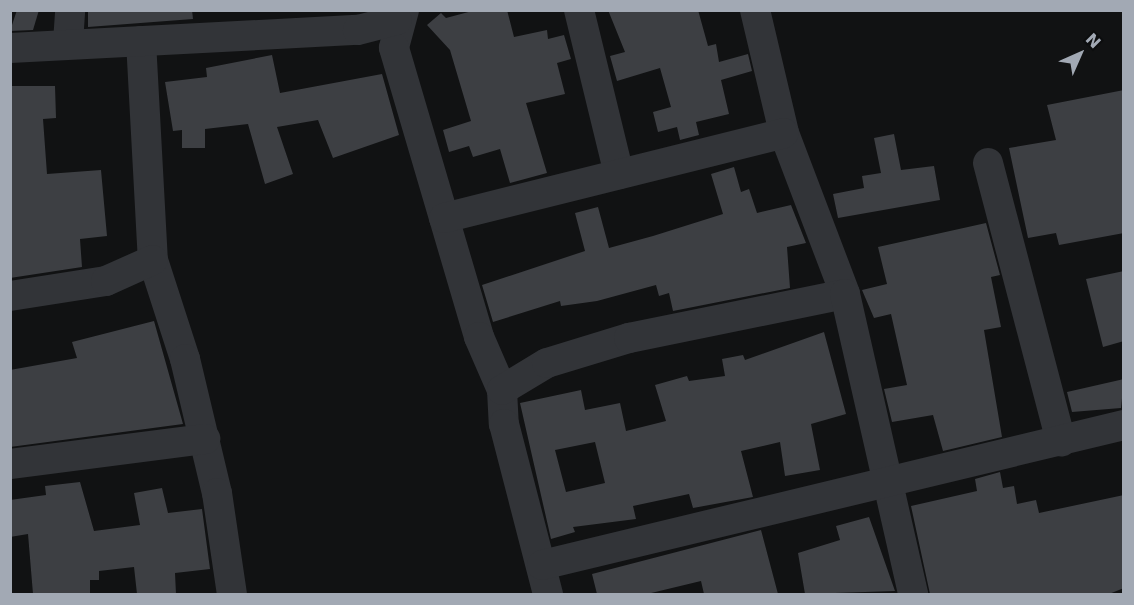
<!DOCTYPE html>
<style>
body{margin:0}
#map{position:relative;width:1134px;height:605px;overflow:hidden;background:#111213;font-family:"DejaVu Sans",sans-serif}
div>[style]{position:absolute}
.building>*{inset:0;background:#3d3f43}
.minor>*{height:30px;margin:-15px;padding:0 15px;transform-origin:15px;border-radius:15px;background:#323438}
span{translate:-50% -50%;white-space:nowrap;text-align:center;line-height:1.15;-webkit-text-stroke:4.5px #0c0d0e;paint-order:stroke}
.frame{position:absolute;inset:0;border:12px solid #a2a9b4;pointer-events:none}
.north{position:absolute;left:1050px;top:24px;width:60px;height:60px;-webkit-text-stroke:4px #0c0d0e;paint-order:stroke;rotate:45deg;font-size:16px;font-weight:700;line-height:24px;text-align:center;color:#a2a9b4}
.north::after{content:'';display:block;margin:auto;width:21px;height:27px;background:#a2a9b4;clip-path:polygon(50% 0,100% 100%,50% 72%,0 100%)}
</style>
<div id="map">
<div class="building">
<div style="clip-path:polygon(17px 10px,39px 10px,33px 30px,10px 31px)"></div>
<div style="clip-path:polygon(88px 10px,192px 10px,193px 19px,88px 27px)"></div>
<div style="clip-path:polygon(476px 10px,507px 10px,514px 37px,547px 30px,548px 39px,564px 35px,571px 59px,557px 63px,565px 94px,526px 103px,547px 173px,510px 183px,500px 149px,473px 157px,469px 146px,449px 152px,443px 130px,471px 121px,450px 50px,427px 25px,441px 13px,446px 18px)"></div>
<div style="clip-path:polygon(608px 10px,698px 10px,708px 46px,716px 44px,719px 62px,748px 54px,752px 71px,721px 80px,729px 114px,696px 122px,699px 135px,680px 140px,677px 127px,658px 132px,653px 112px,671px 107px,660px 68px,617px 81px,610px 56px,625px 52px)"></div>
<div style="clip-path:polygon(272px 55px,280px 93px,382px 74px,399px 135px,333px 158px,318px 120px,277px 127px,293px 174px,265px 184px,248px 124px,205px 129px,205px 148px,182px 148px,182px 130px,173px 131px,165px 82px,207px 77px,206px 68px)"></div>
<div style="clip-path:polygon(10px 86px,55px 86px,56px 118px,43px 119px,47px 174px,101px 170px,107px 236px,80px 239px,82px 267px,10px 278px)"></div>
<div style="clip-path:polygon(1124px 90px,1124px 233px,1059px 245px,1056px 233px,1028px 238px,1009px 148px,1056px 140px,1047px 105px)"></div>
<div style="clip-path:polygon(894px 134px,901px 170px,934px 166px,940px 200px,838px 218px,833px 194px,864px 188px,862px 176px,881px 173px,874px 138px)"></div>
<div style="clip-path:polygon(734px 167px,741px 192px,749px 189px,757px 213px,791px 205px,806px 243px,787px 247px,790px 288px,673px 311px,669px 293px,659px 296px,656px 285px,597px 301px,561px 306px,560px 301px,493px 322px,482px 285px,585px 251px,575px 213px,598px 207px,609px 248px,653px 236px,723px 214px,711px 174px)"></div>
<div style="clip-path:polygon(986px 223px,1000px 275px,991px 277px,1001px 327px,984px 330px,1002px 437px,943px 451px,933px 415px,892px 422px,884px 389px,907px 385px,891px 314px,874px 318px,862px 290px,887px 284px,878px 247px)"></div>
<div style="clip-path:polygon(1124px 271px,1124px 341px,1103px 347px,1086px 279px)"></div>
<div style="clip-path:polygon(154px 321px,183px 424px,10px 447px,10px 370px,77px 358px,72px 342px)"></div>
<div style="clip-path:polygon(evenodd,824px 332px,846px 414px,811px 424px,820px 470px,785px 476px,780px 442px,741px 451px,753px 497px,693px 508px,689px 494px,633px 506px,636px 519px,573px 527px,575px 532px,551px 539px,520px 403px,581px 390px,585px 410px,620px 403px,626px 431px,666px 421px,655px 385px,687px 376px,689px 381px,725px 376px,722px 359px,743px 355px,745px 360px,824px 332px,595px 442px,605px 483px,566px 492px,555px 450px,595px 442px)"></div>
<div style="clip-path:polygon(1124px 379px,1121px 408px,1072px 412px,1067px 392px)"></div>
<div style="clip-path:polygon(1000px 472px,1003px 488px,1014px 486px,1017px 504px,1036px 500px,1039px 513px,1124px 495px,1124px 588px,1109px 594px,930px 594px,911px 506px,977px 491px,975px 479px)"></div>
<div style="clip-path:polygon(80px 482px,94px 531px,140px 525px,134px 493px,162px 488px,168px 513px,202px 509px,210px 569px,175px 573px,176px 594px,137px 594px,134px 567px,99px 571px,99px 580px,90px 580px,90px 594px,33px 594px,28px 534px,10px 537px,10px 500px,46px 495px,45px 486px)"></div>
<div style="clip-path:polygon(869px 517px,895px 591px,805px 594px,798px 553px,840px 540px,836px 526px)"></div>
<div style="clip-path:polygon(761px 530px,778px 594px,704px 594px,701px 581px,647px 594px,597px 594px,592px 574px)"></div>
</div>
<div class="minor">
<div style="left:404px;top:10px;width:39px;rotate:105deg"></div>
<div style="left:394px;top:48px;width:301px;rotate:73.6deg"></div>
<div style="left:479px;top:337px;width:58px;rotate:66.5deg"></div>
<div style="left:502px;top:390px;width:34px;rotate:87deg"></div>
<div style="left:504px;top:424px;width:176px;rotate:75.5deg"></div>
<div style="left:579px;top:10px;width:169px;rotate:76.3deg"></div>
<div style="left:755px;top:10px;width:126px;rotate:76.7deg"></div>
<div style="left:784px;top:133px;width:172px;rotate:69.2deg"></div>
<div style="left:141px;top:41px;width:219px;rotate:86.9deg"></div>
<div style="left:153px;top:260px;width:104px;rotate:72.1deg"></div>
<div style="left:185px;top:359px;width:138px;rotate:76.6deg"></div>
<div style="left:217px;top:493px;width:102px;rotate:81.6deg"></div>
<div style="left:68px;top:42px;width:32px;rotate:-86deg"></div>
<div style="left:10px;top:48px;width:348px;rotate:-3deg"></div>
<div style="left:358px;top:30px;width:40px;rotate:-14.4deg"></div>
<div style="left:988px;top:163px;width:288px;rotate:75.3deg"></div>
<div style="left:444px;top:218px;width:350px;rotate:-14deg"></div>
<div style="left:10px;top:296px;width:97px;rotate:-8.9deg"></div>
<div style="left:106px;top:281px;width:51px;rotate:-24.1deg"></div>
<div style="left:502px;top:390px;width:52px;rotate:-31deg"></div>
<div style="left:547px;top:363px;width:86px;rotate:-17deg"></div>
<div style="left:629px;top:338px;width:220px;rotate:-11.5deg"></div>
<div style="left:845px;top:294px;width:308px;rotate:77.2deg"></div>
<div style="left:10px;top:464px;width:197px;rotate:-7.3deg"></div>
<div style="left:542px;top:565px;width:599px;rotate:-13.53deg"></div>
</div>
<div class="frame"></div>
<div class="north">N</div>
</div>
